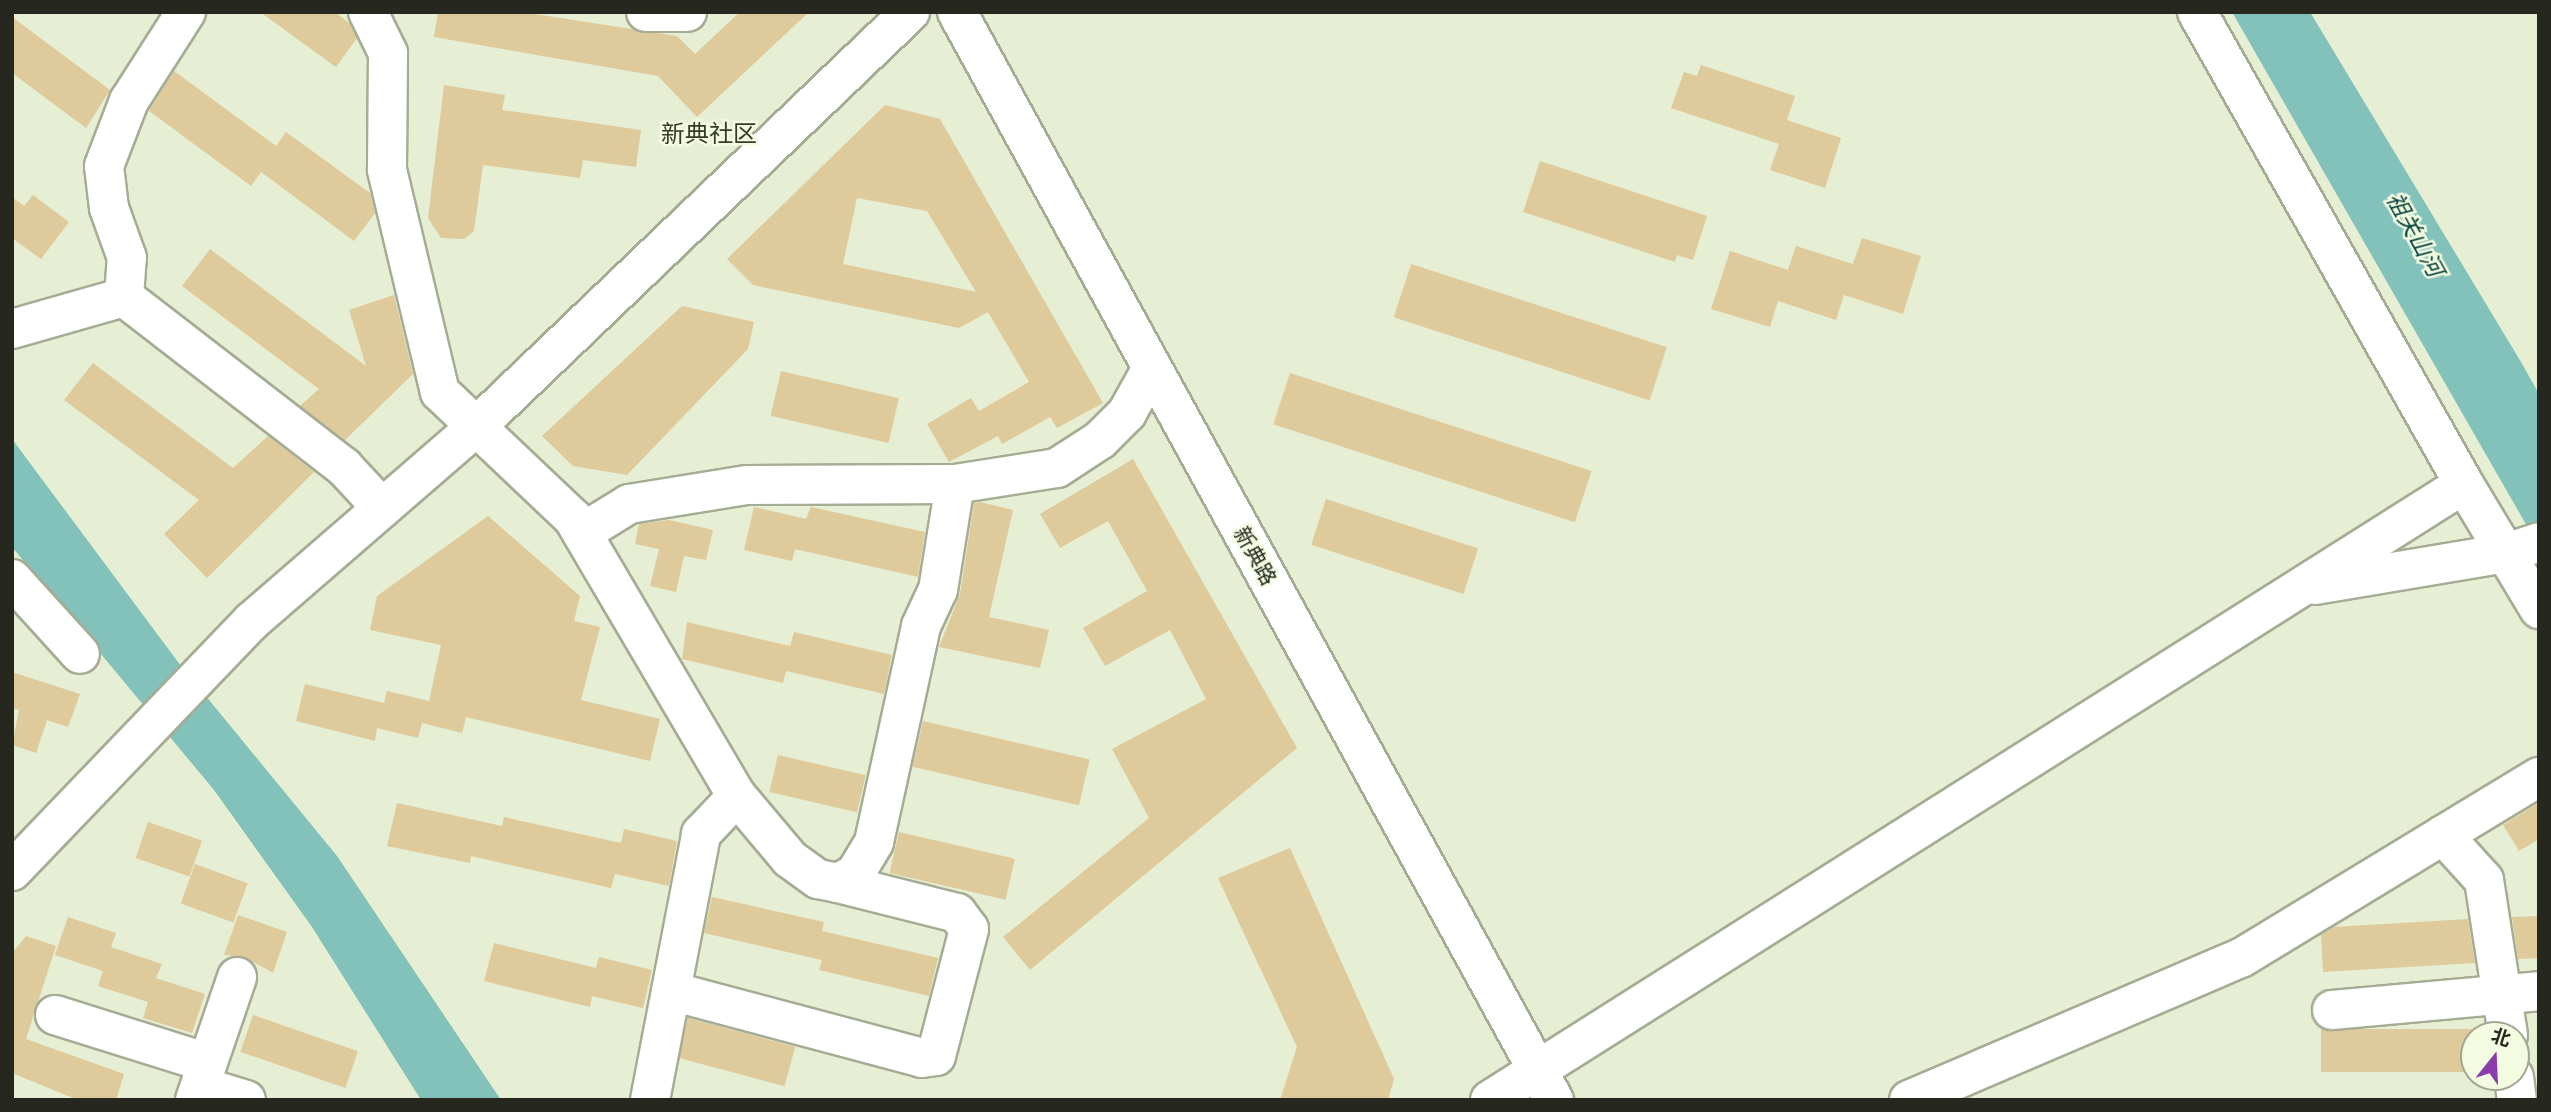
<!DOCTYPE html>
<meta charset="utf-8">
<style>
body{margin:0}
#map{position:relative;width:2551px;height:1112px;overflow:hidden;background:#e6eed4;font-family:Roboto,"Noto Sans SC",sans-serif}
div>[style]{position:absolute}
.water>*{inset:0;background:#82c2ba}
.building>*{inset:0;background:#deca9a;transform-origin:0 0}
.roads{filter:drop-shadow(2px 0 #a5ac94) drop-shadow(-2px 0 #a5ac94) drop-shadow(0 2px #a5ac94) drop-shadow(0 -2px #a5ac94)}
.minor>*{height:38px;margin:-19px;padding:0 19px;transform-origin:19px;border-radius:19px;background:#fff}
.major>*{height:38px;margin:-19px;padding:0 19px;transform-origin:19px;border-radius:19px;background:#fff}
span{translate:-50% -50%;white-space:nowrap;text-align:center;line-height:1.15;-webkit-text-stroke:5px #f3fbe1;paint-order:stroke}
.street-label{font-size:21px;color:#26281f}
.water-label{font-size:23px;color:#013f3a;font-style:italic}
.quarter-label{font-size:24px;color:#353a25}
.frame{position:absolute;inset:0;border:14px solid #26281f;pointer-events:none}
.north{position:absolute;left:2460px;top:1021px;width:70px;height:70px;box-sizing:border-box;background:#f3fbe1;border:2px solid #a1a793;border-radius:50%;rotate:18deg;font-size:19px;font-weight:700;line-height:28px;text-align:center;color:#26281f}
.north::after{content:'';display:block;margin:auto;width:24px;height:32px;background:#8d3cab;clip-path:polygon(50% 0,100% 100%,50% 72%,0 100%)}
</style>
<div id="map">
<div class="water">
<div style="clip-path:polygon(2232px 12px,2310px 12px,2521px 362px,2539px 394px,2539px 547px)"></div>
<div style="clip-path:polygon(12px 439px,178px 662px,337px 856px,501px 1100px,421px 1100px,312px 927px,214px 790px,12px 547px)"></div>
</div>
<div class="building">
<div style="clip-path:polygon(260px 12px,335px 12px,349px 23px,357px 38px,336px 67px)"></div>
<div style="clip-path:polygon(438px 12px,522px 12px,677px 36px,695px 54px,740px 12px,809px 12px,697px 117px,658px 76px,434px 37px)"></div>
<div style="clip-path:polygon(12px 17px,110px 90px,86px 128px,12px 73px)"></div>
<div style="clip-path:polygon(1701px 65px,1795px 96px,1787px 120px,1841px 138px,1825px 188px,1770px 170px,1779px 144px,1671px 108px,1684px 72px,1697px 76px)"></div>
<div style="clip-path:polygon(174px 71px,276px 146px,286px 132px,370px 193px,375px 213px,354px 241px,261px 172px,251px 186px,149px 111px)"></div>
<div style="clip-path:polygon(444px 85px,505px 95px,502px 110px,641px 130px,636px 167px,583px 160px,580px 178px,483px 165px,474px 231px,464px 239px,441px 238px,428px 218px)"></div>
<div style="clip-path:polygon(evenodd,885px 105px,940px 119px,1103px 403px,1057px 428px,1050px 417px,1002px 444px,998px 436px,949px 462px,927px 424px,971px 398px,979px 411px,1029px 382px,988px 312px,959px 328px,753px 285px,727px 259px,885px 105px,857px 198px,927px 211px,976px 292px,843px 264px,857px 198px)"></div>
<div style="clip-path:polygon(1540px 161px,1707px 216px,1693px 260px,1677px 255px,1675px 262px,1523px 212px)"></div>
<div style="clip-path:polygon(33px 195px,69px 222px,41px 259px,12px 238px,12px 197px,24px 206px)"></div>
<div style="clip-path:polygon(1862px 238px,1921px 256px,1903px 314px,1844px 295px,1836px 320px,1778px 301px,1770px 327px,1711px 309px,1730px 251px,1788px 270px,1796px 246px,1853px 264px)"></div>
<div style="clip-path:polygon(210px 249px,366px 366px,349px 310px,394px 295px,413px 374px,345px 440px,300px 406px,319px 389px,182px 286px)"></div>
<div style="left:1411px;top:264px;width:269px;height:56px;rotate:18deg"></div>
<div style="clip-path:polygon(682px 306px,754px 322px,748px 349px,627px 475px,573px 466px,542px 436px)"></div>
<div style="clip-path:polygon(93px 363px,233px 468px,268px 436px,314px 472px,207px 578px,164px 534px,199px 500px,64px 400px)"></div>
<div style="left:781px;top:371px;width:121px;height:46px;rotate:13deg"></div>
<div style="left:1290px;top:373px;width:317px;height:54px;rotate:18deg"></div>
<div style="clip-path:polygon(1133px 459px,1297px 748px,1030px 970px,1003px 937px,1149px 818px,1112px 749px,1206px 699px,1170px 630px,1105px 666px,1083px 628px,1147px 591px,1108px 521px,1060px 548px,1040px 514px)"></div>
<div style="left:1326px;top:499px;width:160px;height:48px;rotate:18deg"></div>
<div style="clip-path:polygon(980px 502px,1013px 510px,989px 617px,1049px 630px,1040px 668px,939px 647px,960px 594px,974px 503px)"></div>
<div style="clip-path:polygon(754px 507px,806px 519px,811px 507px,925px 532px,918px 577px,795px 549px,792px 561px,744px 550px)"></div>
<div style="clip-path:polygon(488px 516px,580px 596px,574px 621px,600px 627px,581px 700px,660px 719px,650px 761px,466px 717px,462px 733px,422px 723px,418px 738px,377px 728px,375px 741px,296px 721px,305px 684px,384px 703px,387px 691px,429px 701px,441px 645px,370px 630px,377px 596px)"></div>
<div style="clip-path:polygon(669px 520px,713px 530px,706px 560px,684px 556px,676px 592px,650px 586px,659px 549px,635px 544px,639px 524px)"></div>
<div style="clip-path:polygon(687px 622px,790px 646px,794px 632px,892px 655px,884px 694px,786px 671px,783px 683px,682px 659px)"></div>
<div style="clip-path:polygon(12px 672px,80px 694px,68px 727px,47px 720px,36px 753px,12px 745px,19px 710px,12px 708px)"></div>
<div style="left:923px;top:721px;width:171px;height:47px;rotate:13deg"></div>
<div style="left:778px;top:755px;width:90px;height:38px;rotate:13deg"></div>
<div style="clip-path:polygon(397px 803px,502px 826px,504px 817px,621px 843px,624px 829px,677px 841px,669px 886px,615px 874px,611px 888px,471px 856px,470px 863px,387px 846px)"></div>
<div style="clip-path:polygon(2539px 803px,2539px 839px,2519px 851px,2503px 825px)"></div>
<div style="left:148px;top:822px;width:57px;height:38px;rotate:19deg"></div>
<div style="left:899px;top:832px;width:119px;height:42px;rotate:13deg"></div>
<div style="clip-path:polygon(1290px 848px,1394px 1079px,1388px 1100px,1280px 1100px,1297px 1047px,1218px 878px)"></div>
<div style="left:195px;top:864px;width:56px;height:42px;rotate:20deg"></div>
<div style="clip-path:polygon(712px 897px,824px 922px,822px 931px,938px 958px,929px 996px,819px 970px,822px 960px,704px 933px)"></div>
<div style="clip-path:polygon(238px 915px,287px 932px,273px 973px,245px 957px,224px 955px)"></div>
<div style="clip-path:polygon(2539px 916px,2539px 958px,2518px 959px,2512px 917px)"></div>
<div style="clip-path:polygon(68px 917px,116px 933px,111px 947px,162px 964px,156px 978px,205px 994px,192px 1033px,143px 1018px,148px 1002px,98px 986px,103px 971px,55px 955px)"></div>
<div style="clip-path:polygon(2468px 919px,2475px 963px,2323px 972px,2321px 935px,2334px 927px)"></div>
<div style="clip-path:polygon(26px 936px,56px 946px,26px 1039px,124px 1074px,116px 1100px,78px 1100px,12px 1073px,12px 953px)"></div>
<div style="clip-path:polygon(494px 943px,596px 968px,599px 957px,652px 970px,643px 1008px,592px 996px,590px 1007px,484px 981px)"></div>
<div style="left:253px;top:1015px;width:111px;height:39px;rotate:19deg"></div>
<div style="left:688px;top:1018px;width:111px;height:41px;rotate:15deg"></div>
<div style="left:2474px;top:1029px;width:43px;height:153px;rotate:90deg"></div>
</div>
<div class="roads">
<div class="minor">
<div style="left:368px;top:12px;width:46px;rotate:64deg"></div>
<div style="left:388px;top:53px;width:117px;rotate:90.5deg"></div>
<div style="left:387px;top:170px;width:228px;rotate:76.6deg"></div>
<div style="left:440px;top:392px;width:183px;rotate:43.5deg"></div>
<div style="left:573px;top:518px;width:323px;rotate:59.5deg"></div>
<div style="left:737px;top:796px;width:82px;rotate:49.9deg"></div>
<div style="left:790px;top:859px;width:34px;rotate:36deg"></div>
<div style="left:818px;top:879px;width:20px;rotate:11deg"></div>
<div style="left:838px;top:883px;width:19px;rotate:-28deg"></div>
<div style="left:855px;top:874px;width:37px;rotate:-59deg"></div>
<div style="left:874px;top:842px;width:221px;rotate:-77.7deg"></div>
<div style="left:921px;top:626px;width:40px;rotate:-65deg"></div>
<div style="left:938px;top:590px;width:107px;rotate:-80.9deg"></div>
<div style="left:646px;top:12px;width:41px"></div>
<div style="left:2197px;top:12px;width:542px;rotate:60.5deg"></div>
<div style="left:124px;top:297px;width:39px;rotate:-86deg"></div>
<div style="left:127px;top:258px;width:53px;rotate:-109.8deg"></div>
<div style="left:109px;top:208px;width:42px;rotate:-96.8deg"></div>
<div style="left:104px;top:166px;width:70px;rotate:-69deg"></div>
<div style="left:129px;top:101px;width:106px;rotate:-57.4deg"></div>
<div style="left:12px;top:329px;width:116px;rotate:-15.9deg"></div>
<div style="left:124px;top:297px;width:278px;rotate:37.7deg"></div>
<div style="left:344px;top:467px;width:56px;rotate:47.2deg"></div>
<div style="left:582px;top:533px;width:55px;rotate:-31.7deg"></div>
<div style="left:629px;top:504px;width:119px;rotate:-9.2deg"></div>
<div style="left:746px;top:485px;width:209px;rotate:-0.3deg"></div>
<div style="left:955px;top:484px;width:103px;rotate:-8.9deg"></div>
<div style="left:1057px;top:468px;width:51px;rotate:-33.1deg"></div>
<div style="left:1100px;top:440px;width:38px;rotate:-45deg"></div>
<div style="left:1127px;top:413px;width:51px;rotate:-60.9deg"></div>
<div style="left:12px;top:579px;width:101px;rotate:47.8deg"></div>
<div style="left:2315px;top:585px;width:194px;rotate:-9.5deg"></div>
<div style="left:2506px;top:553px;width:35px;rotate:-18deg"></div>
<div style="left:2443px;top:835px;width:61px;rotate:47.7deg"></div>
<div style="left:2484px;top:880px;width:157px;rotate:81.2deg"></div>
<div style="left:12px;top:871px;width:347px;rotate:-46.2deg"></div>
<div style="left:252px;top:621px;width:298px;rotate:-40.9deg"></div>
<div style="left:477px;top:426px;width:599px;rotate:-43.71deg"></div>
<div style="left:671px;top:991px;width:260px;rotate:14.9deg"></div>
<div style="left:922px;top:1058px;width:14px;rotate:-8deg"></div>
<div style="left:936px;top:1056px;width:131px;rotate:-75.4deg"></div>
<div style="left:969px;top:929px;width:20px;rotate:-127deg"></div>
<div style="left:957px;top:913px;width:123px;rotate:-165.9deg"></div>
<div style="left:2332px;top:1010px;width:208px;rotate:-5.2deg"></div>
<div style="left:55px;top:1015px;width:160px;rotate:17.4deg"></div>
<div style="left:2514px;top:1077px;width:23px;rotate:83deg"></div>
<div style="left:200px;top:1086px;width:48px;rotate:16.9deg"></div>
<div style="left:195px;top:1100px;width:130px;rotate:-71.1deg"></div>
<div style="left:650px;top:1100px;width:271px;rotate:-79.1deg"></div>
<div style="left:701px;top:834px;width:52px;rotate:-46.5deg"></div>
<div style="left:1490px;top:1100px;width:1152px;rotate:-32.31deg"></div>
<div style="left:2464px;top:484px;width:146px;rotate:59deg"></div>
<div style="left:1909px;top:1100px;width:361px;rotate:-23.2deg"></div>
<div style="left:2241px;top:958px;width:349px;rotate:-31.3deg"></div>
</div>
<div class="major">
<div style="left:957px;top:12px;width:1241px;rotate:61.25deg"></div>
</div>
</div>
<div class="street-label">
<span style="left:1255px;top:556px;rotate:61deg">新典路</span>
</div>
<div class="water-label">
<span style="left:2414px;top:235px;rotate:61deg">祖关山河</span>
</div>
<div class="quarter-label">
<span style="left:709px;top:135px">新典社区</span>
</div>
<div class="frame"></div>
<div class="north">北</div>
</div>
